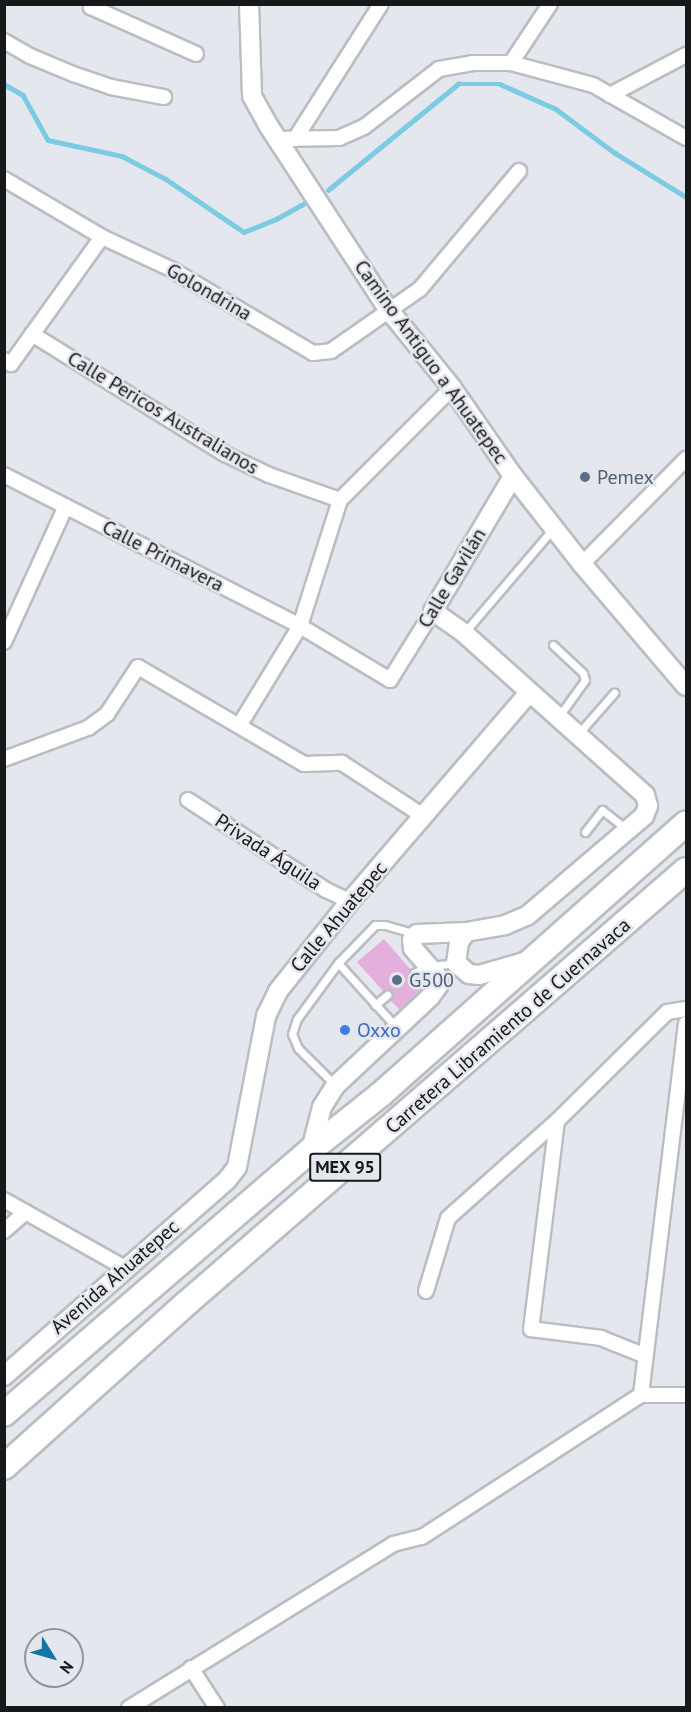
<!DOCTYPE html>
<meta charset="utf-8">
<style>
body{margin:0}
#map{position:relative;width:691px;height:1712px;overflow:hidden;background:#e4e7ed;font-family:"PT Sans",sans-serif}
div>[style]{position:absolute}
.stream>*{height:4.5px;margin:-2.25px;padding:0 2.25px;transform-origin:2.25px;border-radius:2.25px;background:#7bcbe4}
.building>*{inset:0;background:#e3afdd}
.roads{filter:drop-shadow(2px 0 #babdc2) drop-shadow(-2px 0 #babdc2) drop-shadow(0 2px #babdc2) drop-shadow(0 -2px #babdc2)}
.lane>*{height:7px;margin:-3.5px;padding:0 3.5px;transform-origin:3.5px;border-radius:3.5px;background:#fff}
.street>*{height:14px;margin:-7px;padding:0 7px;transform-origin:7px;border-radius:7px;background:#fff}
.secondary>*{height:18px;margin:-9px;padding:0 9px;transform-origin:9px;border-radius:9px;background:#fff}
.highway>*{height:24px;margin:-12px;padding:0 12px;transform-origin:12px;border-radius:12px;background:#fff}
.dots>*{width:16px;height:16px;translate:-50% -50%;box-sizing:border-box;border:3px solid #e4e7ed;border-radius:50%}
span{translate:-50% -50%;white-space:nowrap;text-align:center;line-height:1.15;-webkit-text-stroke:5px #e4e7ed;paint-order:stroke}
.shield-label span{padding:2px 4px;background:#e4e7ed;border:2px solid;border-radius:4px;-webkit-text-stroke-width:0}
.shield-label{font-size:18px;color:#17181a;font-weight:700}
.street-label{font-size:20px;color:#17181a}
.service-label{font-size:20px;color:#4e5e75}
.left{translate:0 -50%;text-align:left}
.shop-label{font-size:20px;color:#366cbe}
.frame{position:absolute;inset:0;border:6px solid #17181a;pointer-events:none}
.north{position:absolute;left:24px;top:1628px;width:60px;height:60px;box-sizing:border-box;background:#e4e7ed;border:2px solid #929499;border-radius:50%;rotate:127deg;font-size:16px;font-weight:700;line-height:24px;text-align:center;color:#17181a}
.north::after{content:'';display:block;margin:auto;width:21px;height:27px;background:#1376a2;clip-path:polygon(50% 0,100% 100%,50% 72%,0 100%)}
</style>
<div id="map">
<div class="stream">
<div style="left:4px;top:84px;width:22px;rotate:30deg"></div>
<div style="left:23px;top:95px;width:51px;rotate:60.9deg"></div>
<div style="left:48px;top:140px;width:76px;rotate:12.2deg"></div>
<div style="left:122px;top:156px;width:50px;rotate:27.6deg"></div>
<div style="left:166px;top:179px;width:94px;rotate:34.2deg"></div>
<div style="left:244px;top:232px;width:35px;rotate:-22deg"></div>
<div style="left:276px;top:219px;width:31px;rotate:-29deg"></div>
<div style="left:328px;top:190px;width:168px;rotate:-39.2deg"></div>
<div style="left:458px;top:84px;width:42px"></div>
<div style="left:500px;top:84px;width:61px;rotate:24.1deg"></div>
<div style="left:556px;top:109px;width:74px;rotate:36.7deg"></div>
<div style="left:615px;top:153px;width:84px;rotate:31.8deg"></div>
</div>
<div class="building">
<div style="clip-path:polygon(384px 939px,410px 969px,410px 977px,418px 977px,425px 985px,400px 1010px,390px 1000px,391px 991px,383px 991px,357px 962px)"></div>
</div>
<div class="roads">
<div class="lane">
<div style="left:464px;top:633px;width:135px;rotate:-49.5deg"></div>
<div style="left:553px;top:645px;width:41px;rotate:43deg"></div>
<div style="left:583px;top:673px;width:7px;rotate:74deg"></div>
<div style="left:585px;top:680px;width:44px;rotate:125.8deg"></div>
<div style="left:578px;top:734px;width:55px;rotate:-48.7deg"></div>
<div style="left:585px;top:832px;width:28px;rotate:-52deg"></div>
<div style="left:602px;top:810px;width:31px;rotate:38deg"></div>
<div style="left:338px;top:963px;width:88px;rotate:47.8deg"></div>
<div style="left:414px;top:973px;width:17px;rotate:-25deg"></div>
<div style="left:429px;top:966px;width:27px;rotate:-6deg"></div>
<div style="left:375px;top:1005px;width:16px;rotate:-40deg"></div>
<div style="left:334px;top:1084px;width:51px;rotate:-135deg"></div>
<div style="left:298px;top:1048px;width:15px;rotate:-113deg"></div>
<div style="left:292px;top:1034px;width:16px;rotate:-72deg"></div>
<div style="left:297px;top:1019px;width:69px;rotate:-53.8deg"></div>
<div style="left:338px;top:963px;width:53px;rotate:-45.8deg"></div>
<div style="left:375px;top:925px;width:10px"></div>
<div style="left:385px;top:925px;width:32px;rotate:16deg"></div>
</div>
<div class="street">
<div style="left:93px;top:4px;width:4px;rotate:124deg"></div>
<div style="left:91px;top:7px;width:115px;rotate:24.1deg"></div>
<div style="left:4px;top:41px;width:30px;rotate:30deg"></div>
<div style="left:30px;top:56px;width:47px;rotate:22.7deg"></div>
<div style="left:73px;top:74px;width:40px;rotate:18.9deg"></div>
<div style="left:111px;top:87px;width:54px;rotate:10.7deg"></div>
<div style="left:511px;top:63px;width:71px;rotate:-56.5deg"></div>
<div style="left:610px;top:95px;width:86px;rotate:-27.8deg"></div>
<div style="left:277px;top:139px;width:62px;rotate:-0.9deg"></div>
<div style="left:339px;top:138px;width:27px;rotate:-24deg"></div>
<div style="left:364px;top:127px;width:95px;rotate:-37.7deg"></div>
<div style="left:439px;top:69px;width:34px;rotate:-10deg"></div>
<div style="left:472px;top:63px;width:39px"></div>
<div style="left:511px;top:63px;width:85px;rotate:15deg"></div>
<div style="left:593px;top:85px;width:107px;rotate:29.7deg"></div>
<div style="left:295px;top:139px;width:160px;rotate:-57.5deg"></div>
<div style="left:4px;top:179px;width:114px;rotate:30.6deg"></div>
<div style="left:102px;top:237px;width:76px;rotate:24.9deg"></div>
<div style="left:171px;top:269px;width:165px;rotate:30.6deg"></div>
<div style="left:313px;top:353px;width:18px;rotate:-6deg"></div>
<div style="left:331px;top:351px;width:108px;rotate:-34.9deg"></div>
<div style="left:420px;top:289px;width:154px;rotate:-50deg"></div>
<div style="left:32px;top:334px;width:227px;rotate:31.9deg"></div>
<div style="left:225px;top:454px;width:49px;rotate:25.5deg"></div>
<div style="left:269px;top:475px;width:75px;rotate:19.4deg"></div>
<div style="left:4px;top:360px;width:8px;rotate:30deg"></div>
<div style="left:11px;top:364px;width:156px;rotate:-54.4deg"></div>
<div style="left:4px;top:475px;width:332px;rotate:27deg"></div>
<div style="left:300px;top:626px;width:105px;rotate:31deg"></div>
<div style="left:390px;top:680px;width:81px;rotate:-58.1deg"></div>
<div style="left:582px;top:564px;width:148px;rotate:-45.3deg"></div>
<div style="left:4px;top:642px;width:149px;rotate:-65.5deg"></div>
<div style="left:239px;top:726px;width:117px;rotate:-58.6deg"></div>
<div style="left:300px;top:626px;width:132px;rotate:-72.4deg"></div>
<div style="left:340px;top:500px;width:158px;rotate:-45deg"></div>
<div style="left:4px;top:759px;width:90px;rotate:-20.3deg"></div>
<div style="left:88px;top:728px;width:24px;rotate:-36deg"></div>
<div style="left:107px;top:714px;width:56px;rotate:-56.6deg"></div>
<div style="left:138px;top:667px;width:192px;rotate:30.3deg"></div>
<div style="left:304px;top:764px;width:38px;rotate:-2deg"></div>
<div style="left:342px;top:763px;width:97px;rotate:33.2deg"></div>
<div style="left:188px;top:800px;width:165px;rotate:33.1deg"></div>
<div style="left:326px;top:890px;width:26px;rotate:25deg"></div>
<div style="left:557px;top:1121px;width:210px;rotate:97.1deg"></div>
<div style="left:531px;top:1329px;width:71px;rotate:7.3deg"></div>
<div style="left:601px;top:1338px;width:48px;rotate:21.8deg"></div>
<div style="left:4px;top:1200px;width:139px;rotate:29.3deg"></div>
<div style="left:4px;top:1231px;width:29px;rotate:-41deg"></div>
<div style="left:426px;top:1291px;width:76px;rotate:-73.2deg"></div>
<div style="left:448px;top:1218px;width:146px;rotate:-41.7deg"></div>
<div style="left:557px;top:1121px;width:155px;rotate:-44.7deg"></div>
<div style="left:667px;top:1012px;width:19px;rotate:-9deg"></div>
<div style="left:641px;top:1395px;width:374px;rotate:-83.1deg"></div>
<div style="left:191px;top:1668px;width:48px;rotate:57deg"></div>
<div style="left:129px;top:1708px;width:311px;rotate:-31.8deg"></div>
<div style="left:393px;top:1544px;width:30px;rotate:-14deg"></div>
<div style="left:422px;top:1537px;width:261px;rotate:-33deg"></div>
<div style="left:641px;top:1395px;width:45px"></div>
</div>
<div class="secondary">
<div style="left:249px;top:4px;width:92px;rotate:88.1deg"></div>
<div style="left:252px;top:96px;width:33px;rotate:61deg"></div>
<div style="left:268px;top:125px;width:220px;rotate:56.9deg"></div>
<div style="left:388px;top:309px;width:102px;rotate:51deg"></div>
<div style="left:452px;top:388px;width:107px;rotate:55.3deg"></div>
<div style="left:513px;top:476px;width:112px;rotate:51.9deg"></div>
<div style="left:582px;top:564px;width:160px;rotate:49.6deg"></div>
<div style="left:466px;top:932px;width:12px;rotate:125deg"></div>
<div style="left:459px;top:942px;width:21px;rotate:98deg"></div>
<div style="left:456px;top:963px;width:17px;rotate:40deg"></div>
<div style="left:469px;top:974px;width:10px;rotate:6deg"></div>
<div style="left:479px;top:975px;width:51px;rotate:-15.9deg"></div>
<div style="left:311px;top:1150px;width:44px;rotate:-75.7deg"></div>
<div style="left:322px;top:1107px;width:25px;rotate:-58deg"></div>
<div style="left:335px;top:1086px;width:130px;rotate:-43.1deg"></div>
<div style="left:430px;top:997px;width:14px;rotate:-54deg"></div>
<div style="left:438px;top:986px;width:10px;rotate:-96deg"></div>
<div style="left:437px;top:976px;width:37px;rotate:-131deg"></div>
<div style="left:413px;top:948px;width:8px;rotate:-97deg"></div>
<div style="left:412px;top:940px;width:8px;rotate:-50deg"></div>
<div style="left:417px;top:934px;width:49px;rotate:-2.3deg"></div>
<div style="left:466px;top:932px;width:40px;rotate:-10deg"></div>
<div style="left:505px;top:925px;width:25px;rotate:-23deg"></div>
<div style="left:528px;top:915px;width:153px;rotate:-40.5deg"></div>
<div style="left:644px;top:816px;width:11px;rotate:-68deg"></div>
<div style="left:648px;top:806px;width:11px;rotate:-105deg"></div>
<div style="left:645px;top:795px;width:243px;rotate:-138.2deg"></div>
<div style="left:464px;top:633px;width:38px;rotate:-145deg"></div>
<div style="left:433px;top:611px;width:157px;rotate:-59.3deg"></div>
<div style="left:4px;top:1376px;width:297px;rotate:-41.3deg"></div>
<div style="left:227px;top:1180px;width:16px;rotate:-52deg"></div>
<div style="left:237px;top:1167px;width:154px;rotate:-79.1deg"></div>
<div style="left:266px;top:1016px;width:28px;rotate:-64deg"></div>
<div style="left:278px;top:991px;width:115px;rotate:-51.3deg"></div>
<div style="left:350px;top:901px;width:274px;rotate:-49.3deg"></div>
</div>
<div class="highway">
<div style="left:4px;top:1414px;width:405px;rotate:-40.7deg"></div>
<div style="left:311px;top:1150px;width:88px;rotate:-38.6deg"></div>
<div style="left:380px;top:1095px;width:409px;rotate:-41.6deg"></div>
<div style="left:4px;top:1467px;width:247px;rotate:-41.9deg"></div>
<div style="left:188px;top:1302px;width:659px;rotate:-40.94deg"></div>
</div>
</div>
<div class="dots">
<div style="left:585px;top:477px;background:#5c6f8a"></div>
<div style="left:397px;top:980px;background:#5c6f8a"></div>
<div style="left:345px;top:1030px;background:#3f7fe0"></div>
</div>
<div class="shield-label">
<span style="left:345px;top:1167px">MEX 95</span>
</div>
<div class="street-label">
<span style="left:209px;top:292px;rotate:30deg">Golondrina</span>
<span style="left:431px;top:362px;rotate:54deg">Camino Antiguo a Ahuatepec</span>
<span style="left:163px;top:413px;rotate:31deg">Calle Pericos Australianos</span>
<span style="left:163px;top:556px;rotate:27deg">Calle Primavera</span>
<span style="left:452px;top:578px;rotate:-59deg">Calle Gavilán</span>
<span style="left:268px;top:852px;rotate:33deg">Privada Águila</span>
<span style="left:339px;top:917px;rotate:-50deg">Calle Ahuatepec</span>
<span style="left:508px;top:1026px;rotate:-41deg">Carretera Libramiento de Cuernavaca</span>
<span style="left:115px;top:1277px;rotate:-41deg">Avenida Ahuatepec</span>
</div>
<div class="service-label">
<span class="left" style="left:597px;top:477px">Pemex</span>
<span class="left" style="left:409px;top:980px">G500</span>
</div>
<div class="shop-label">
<span class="left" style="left:357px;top:1030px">Oxxo</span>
</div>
<div class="frame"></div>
<div class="north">N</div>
</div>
